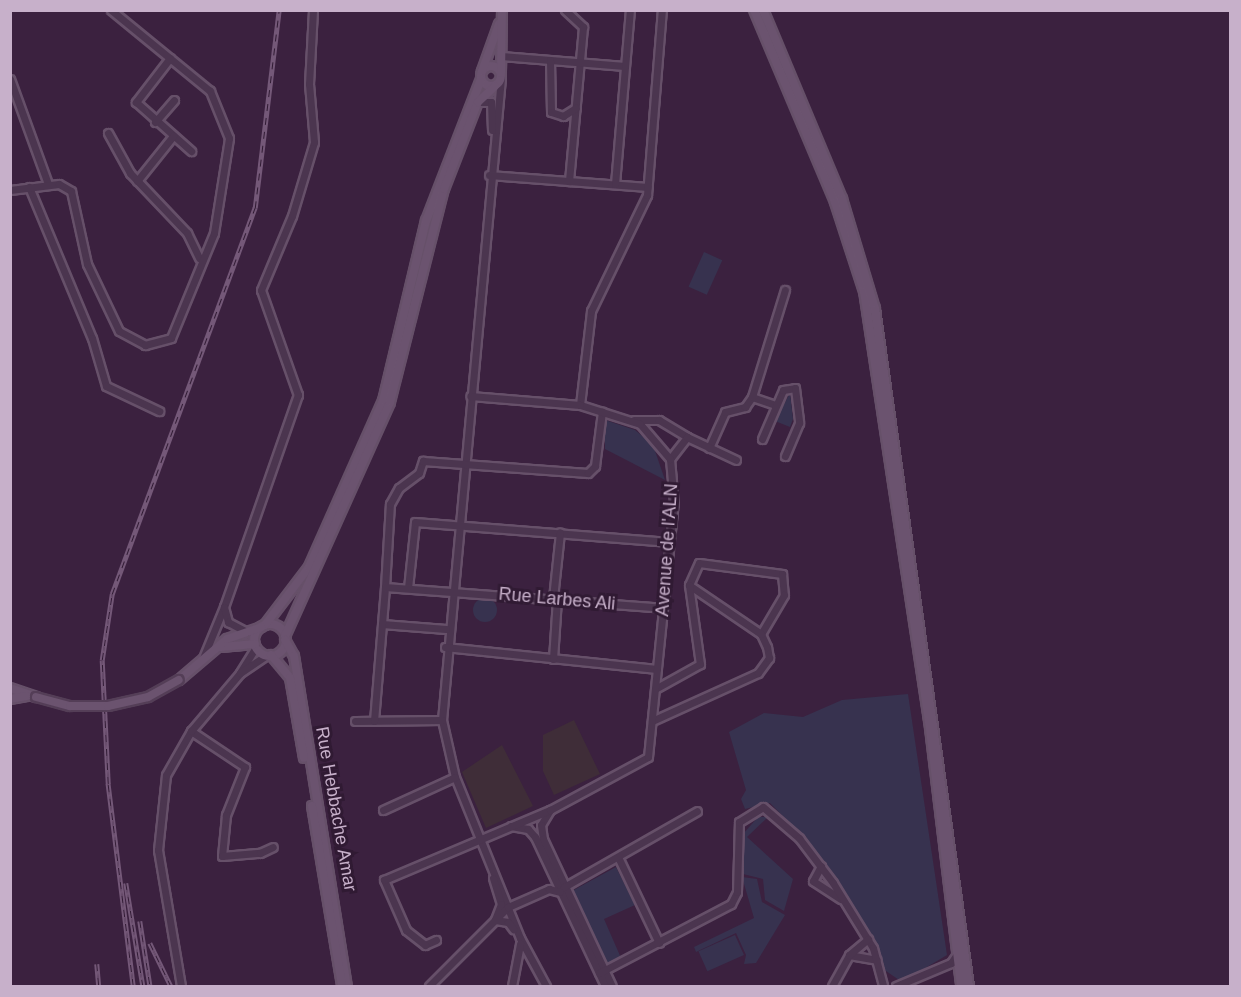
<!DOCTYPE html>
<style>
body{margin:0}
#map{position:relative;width:1241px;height:997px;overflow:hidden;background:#3b213f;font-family:Helvetica,sans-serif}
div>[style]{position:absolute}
.medical>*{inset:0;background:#3f2d38}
.green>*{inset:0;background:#37324f;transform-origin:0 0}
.round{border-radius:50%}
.roads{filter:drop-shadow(2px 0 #665069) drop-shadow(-2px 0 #665069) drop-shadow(0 2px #665069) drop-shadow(0 -2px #665069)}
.minor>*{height:7px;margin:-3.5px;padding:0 3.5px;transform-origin:3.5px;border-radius:3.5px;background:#4b354f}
.major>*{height:8px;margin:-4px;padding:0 4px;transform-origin:4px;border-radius:4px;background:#6b536f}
.major>.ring{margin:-4px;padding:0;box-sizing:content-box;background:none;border:8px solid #6b536f;border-radius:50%}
.rail>*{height:4.5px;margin-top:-2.25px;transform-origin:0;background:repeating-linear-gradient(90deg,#301a33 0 7px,#745878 0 14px);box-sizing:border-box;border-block:2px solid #745878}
.bridges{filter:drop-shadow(2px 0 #543e57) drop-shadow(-2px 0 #543e57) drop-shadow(0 2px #543e57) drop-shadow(0 -2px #543e57)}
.major-bridge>*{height:8px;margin:-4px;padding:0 4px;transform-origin:4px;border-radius:4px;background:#6b536f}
span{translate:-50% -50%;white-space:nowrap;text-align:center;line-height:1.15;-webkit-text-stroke:6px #301a33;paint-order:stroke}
.street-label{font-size:18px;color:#c7b0ca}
.frame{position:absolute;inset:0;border:12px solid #c7b0ca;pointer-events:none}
</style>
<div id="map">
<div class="medical">
<div style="clip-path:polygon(574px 720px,600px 774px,554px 795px,543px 771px,543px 735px)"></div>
<div style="clip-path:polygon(502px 745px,533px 806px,486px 828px,462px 772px)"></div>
</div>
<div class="green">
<div style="left:704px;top:252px;width:20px;height:38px;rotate:24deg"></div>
<div style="clip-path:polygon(790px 393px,793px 419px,790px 427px,775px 421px)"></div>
<div style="clip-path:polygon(605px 420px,635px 430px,653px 445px,665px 480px,605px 449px)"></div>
<div class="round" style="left:473px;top:598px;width:24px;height:24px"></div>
<div style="clip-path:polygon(908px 694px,947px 955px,902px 982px,883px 969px,871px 938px,806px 840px,770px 803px,745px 809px,741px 799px,746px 790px,729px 732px,764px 713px,803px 717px,842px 700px)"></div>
<div style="clip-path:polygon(758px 817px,768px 817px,747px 837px,793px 879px,784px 911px,765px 900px,763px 879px,743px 874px,743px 834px)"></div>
<div style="clip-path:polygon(616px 867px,635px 905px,604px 919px,621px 958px,604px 964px,572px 891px)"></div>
<div style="clip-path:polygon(742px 877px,757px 879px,762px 902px,785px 915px,756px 963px,744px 964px,746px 955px,736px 933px,696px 952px,694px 947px,754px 918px)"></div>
<div style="left:735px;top:935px;width:22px;height:40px;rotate:66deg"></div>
</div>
<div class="roads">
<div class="minor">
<div style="left:565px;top:10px;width:25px;rotate:43deg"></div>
<div style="left:583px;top:27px;width:155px;rotate:95.2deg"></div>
<div style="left:501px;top:56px;width:124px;rotate:4.6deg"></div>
<div style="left:170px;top:58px;width:56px;rotate:127.7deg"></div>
<div style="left:136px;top:102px;width:74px;rotate:41.7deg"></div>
<div style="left:550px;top:60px;width:52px;rotate:88.9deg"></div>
<div style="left:551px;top:112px;width:13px;rotate:18deg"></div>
<div style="left:563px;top:116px;width:15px;rotate:-32deg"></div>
<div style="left:501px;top:78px;width:645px;rotate:95.25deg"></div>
<div style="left:442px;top:720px;width:58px;rotate:77.2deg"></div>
<div style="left:455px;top:777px;width:174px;rotate:68deg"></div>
<div style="left:520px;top:938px;width:55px;rotate:61.6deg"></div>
<div style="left:10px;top:79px;width:112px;rotate:70.1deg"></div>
<div style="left:479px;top:102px;width:12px"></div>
<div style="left:491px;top:102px;width:28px;rotate:88deg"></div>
<div style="left:155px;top:122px;width:29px;rotate:-49deg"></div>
<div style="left:108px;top:133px;width:46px;rotate:61.2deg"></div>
<div style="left:130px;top:173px;width:83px;rotate:46.5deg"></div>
<div style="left:187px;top:233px;width:28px;rotate:64deg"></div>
<div style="left:489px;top:175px;width:159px;rotate:4.3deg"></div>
<div style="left:137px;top:181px;width:58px;rotate:-51.3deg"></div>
<div style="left:615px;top:184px;width:175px;rotate:-85.1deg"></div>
<div style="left:29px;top:187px;width:164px;rotate:67.4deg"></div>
<div style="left:92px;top:338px;width:50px;rotate:73.7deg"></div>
<div style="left:106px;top:386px;width:59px;rotate:25.3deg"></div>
<div style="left:10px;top:190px;width:49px;rotate:-7deg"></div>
<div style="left:59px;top:184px;width:14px;rotate:30deg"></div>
<div style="left:71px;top:191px;width:75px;rotate:77.6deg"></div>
<div style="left:87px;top:264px;width:74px;rotate:64.5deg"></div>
<div style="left:119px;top:331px;width:30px;rotate:28deg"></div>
<div style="left:145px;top:345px;width:27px;rotate:-15deg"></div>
<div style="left:171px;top:338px;width:113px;rotate:-67.7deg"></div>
<div style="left:214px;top:233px;width:96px;rotate:-81deg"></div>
<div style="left:229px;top:138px;width:51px;rotate:-112deg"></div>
<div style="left:210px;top:91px;width:128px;rotate:-140.7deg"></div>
<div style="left:752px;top:397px;width:24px;rotate:19deg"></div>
<div style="left:580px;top:405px;width:95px;rotate:-83.3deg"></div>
<div style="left:591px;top:311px;width:129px;rotate:-64.2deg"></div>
<div style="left:647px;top:195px;width:186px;rotate:-85.4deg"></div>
<div style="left:634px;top:420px;width:25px"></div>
<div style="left:659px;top:420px;width:33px;rotate:31deg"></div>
<div style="left:762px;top:439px;width:53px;rotate:-66.8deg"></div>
<div style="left:783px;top:390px;width:12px;rotate:-9deg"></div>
<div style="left:795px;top:388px;width:35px;rotate:83deg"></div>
<div style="left:799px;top:423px;width:36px;rotate:113deg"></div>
<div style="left:709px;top:448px;width:39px;rotate:-66deg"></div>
<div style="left:725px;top:412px;width:21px;rotate:-14deg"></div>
<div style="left:745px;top:407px;width:12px;rotate:-55deg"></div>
<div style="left:752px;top:397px;width:112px;rotate:-72.9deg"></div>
<div style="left:670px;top:459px;width:28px;rotate:-52deg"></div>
<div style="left:687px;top:437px;width:54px;rotate:25.1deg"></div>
<div style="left:689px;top:585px;width:24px;rotate:-66deg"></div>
<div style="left:699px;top:563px;width:84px;rotate:7.5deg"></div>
<div style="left:782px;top:574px;width:21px;rotate:85deg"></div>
<div style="left:784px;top:595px;width:45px;rotate:120.5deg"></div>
<div style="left:385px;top:587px;width:83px;rotate:-86.6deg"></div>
<div style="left:390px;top:504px;width:18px;rotate:-61deg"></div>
<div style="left:399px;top:488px;width:25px;rotate:-37deg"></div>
<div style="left:419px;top:473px;width:13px;rotate:-72deg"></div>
<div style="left:423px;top:461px;width:165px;rotate:4.2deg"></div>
<div style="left:588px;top:473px;width:10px;rotate:-45deg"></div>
<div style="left:595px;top:466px;width:55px;rotate:-82.7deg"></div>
<div style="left:408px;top:588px;width:66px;rotate:-83.9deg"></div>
<div style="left:415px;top:522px;width:255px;rotate:4.5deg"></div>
<div style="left:553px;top:598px;width:66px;rotate:-83.9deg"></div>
<div style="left:224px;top:607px;width:225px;rotate:-70.8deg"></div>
<div style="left:298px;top:395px;width:111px;rotate:-109.4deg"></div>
<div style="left:261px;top:290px;width:80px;rotate:-67.3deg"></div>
<div style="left:292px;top:216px;width:77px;rotate:-73.4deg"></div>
<div style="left:314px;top:142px;width:58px;rotate:-94.9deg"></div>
<div style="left:309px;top:84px;width:74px;rotate:-86.9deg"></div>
<div style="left:382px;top:624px;width:64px;rotate:4.5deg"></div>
<div style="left:445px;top:647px;width:213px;rotate:5.9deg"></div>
<div style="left:203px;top:658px;width:55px;rotate:-67.6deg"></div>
<div style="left:224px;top:607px;width:16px;rotate:75deg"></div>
<div style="left:228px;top:622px;width:21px;rotate:28deg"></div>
<div style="left:553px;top:659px;width:60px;rotate:-86.2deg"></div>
<div style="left:241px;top:671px;width:28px;rotate:-58deg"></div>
<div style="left:355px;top:721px;width:87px;rotate:-0.7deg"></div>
<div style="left:374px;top:721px;width:134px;rotate:-85.3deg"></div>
<div style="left:385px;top:587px;width:278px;rotate:4.3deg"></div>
<div style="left:652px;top:721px;width:116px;rotate:-24.4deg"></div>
<div style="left:758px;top:673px;width:19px;rotate:-54deg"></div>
<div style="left:769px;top:658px;width:11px;rotate:-100deg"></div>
<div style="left:767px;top:647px;width:14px;rotate:-115deg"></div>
<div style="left:761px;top:634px;width:87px;rotate:-145.8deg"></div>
<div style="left:689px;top:585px;width:80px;rotate:82.1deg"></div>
<div style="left:700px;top:664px;width:51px;rotate:150.9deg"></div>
<div style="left:191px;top:731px;width:65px;rotate:33.7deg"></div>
<div style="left:245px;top:767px;width:52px;rotate:111.6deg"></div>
<div style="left:226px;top:815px;width:41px;rotate:95.6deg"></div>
<div style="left:222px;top:856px;width:38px;rotate:-5deg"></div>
<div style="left:260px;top:853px;width:14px;rotate:-25deg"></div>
<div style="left:383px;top:810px;width:79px;rotate:-24.6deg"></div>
<div style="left:550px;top:810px;width:17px;rotate:121deg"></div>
<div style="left:541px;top:825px;width:14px;rotate:82deg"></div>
<div style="left:543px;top:839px;width:162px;rotate:64.9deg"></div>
<div style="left:511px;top:826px;width:17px;rotate:10deg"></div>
<div style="left:528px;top:829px;width:11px;rotate:49deg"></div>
<div style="left:535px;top:837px;width:165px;rotate:64.8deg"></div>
<div style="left:619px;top:859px;width:93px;rotate:64.5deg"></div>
<div style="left:821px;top:866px;width:17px;rotate:118deg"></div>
<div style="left:813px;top:881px;width:33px;rotate:33deg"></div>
<div style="left:493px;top:878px;width:27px;rotate:73deg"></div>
<div style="left:501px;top:904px;width:17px;rotate:111deg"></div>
<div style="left:495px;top:920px;width:13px;rotate:9deg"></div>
<div style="left:508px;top:922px;width:9px;rotate:54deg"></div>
<div style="left:564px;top:887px;width:153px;rotate:-29.7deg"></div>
<div style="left:436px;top:940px;width:12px;rotate:156deg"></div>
<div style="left:425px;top:945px;width:24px;rotate:-142deg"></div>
<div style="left:406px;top:930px;width:55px;rotate:-113.7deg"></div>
<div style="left:384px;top:880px;width:180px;rotate:-22.9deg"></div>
<div style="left:550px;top:810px;width:111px;rotate:-28.4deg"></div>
<div style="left:648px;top:757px;width:255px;rotate:-84.2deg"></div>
<div style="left:674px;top:503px;width:44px;rotate:-95.2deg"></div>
<div style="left:670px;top:459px;width:46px;rotate:-130.6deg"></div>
<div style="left:640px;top:424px;width:63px;rotate:-162.4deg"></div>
<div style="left:580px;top:405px;width:110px;rotate:-175.3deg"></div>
<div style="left:849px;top:955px;width:28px;rotate:10deg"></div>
<div style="left:599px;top:973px;width:149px;rotate:-27.6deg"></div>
<div style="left:731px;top:904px;width:13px;rotate:-63deg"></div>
<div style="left:737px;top:892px;width:70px;rotate:-88.4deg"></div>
<div style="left:739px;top:822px;width:28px;rotate:-32deg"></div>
<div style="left:763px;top:807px;width:48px;rotate:40.7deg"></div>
<div style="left:799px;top:838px;width:56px;rotate:52.9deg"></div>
<div style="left:833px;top:883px;width:76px;rotate:58.4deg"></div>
<div style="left:873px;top:948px;width:39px;rotate:75deg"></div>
<div style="left:181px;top:986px;width:138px;rotate:-99.6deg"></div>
<div style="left:158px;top:850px;width:75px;rotate:-83.9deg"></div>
<div style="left:166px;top:775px;width:51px;rotate:-60.4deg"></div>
<div style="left:191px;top:731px;width:76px;rotate:-49.8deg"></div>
<div style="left:240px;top:673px;width:32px;rotate:-34deg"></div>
<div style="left:429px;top:986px;width:112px;rotate:-45deg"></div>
<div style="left:508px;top:907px;width:45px;rotate:-23.7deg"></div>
<div style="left:549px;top:889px;width:11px;rotate:15deg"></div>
<div style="left:512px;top:986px;width:43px;rotate:-79.2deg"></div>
<div style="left:832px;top:986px;width:35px;rotate:-61deg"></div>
<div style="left:849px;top:955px;width:25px;rotate:-40deg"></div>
<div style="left:896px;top:986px;width:60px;rotate:-22.7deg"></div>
<div style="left:951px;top:963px;width:11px;rotate:-56deg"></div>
</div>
<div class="major">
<div style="left:754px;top:10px;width:208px;rotate:67.1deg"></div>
<div style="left:835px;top:202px;width:94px;rotate:72deg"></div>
<div style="left:864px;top:291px;width:434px;rotate:81.4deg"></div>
<div style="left:929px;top:720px;width:268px;rotate:83.1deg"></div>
<div style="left:763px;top:10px;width:205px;rotate:67.3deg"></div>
<div style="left:842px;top:199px;width:115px;rotate:73.3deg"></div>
<div style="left:875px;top:309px;width:683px;rotate:82.1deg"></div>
<div class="ring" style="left:481px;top:66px;width:12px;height:12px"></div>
<div style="left:482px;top:71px;width:50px;rotate:-70.1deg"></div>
<div style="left:501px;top:73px;width:63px;rotate:-89.1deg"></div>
<div class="ring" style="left:254px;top:624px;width:24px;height:24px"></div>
<div style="left:265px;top:625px;width:73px;rotate:-52.8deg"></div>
<div style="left:309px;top:567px;width:182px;rotate:-66deg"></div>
<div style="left:383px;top:401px;width:185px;rotate:-76.6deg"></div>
<div style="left:426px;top:221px;width:152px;rotate:-68.8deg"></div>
<div style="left:285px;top:636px;width:256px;rotate:-65.8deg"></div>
<div style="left:390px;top:402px;width:220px;rotate:-75.8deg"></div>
<div style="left:444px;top:189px;width:93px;rotate:-68.7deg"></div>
<div style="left:478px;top:102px;width:23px;rotate:-43deg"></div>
<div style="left:285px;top:640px;width:18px;rotate:61deg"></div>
<div style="left:294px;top:656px;width:334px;rotate:80.9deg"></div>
<div style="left:221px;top:647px;width:34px;rotate:-5deg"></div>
<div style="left:271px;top:655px;width:30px;rotate:50deg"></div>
<div style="left:290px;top:678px;width:81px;rotate:80.1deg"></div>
<div style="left:179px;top:680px;width:63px;rotate:-40.5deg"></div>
<div style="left:227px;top:639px;width:36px;rotate:-19deg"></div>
<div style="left:10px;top:688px;width:28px;rotate:19deg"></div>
<div style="left:10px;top:699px;width:17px;rotate:-10deg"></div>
<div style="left:312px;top:806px;width:182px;rotate:80.5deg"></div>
</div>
</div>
<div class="rail">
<div style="left:126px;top:883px;width:104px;rotate:80.6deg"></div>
<div style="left:140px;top:921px;width:65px;rotate:81.1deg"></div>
<div style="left:150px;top:943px;width:48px;rotate:64deg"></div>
<div style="left:97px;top:964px;width:22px;rotate:85deg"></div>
<div style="left:133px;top:986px;width:204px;rotate:-97.1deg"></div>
<div style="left:108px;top:784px;width:124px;rotate:-92.8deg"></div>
<div style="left:102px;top:660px;width:67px;rotate:-81.4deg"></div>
<div style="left:112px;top:594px;width:412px;rotate:-69.7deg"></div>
<div style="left:255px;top:208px;width:199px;rotate:-83.1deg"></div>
</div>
<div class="bridges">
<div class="major-bridge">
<div style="left:36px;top:697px;width:35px;rotate:15deg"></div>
<div style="left:70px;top:706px;width:38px"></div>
<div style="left:108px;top:706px;width:41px;rotate:-12.7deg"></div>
<div style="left:148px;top:697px;width:35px;rotate:-29deg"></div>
</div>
</div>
<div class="street-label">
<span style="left:667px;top:550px;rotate:-86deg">Avenue de l'ALN</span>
<span style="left:557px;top:599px;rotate:5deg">Rue Larbes Ali</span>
<span style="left:336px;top:809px;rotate:80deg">Rue Hebbache Amar</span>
</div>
<div class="frame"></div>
</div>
